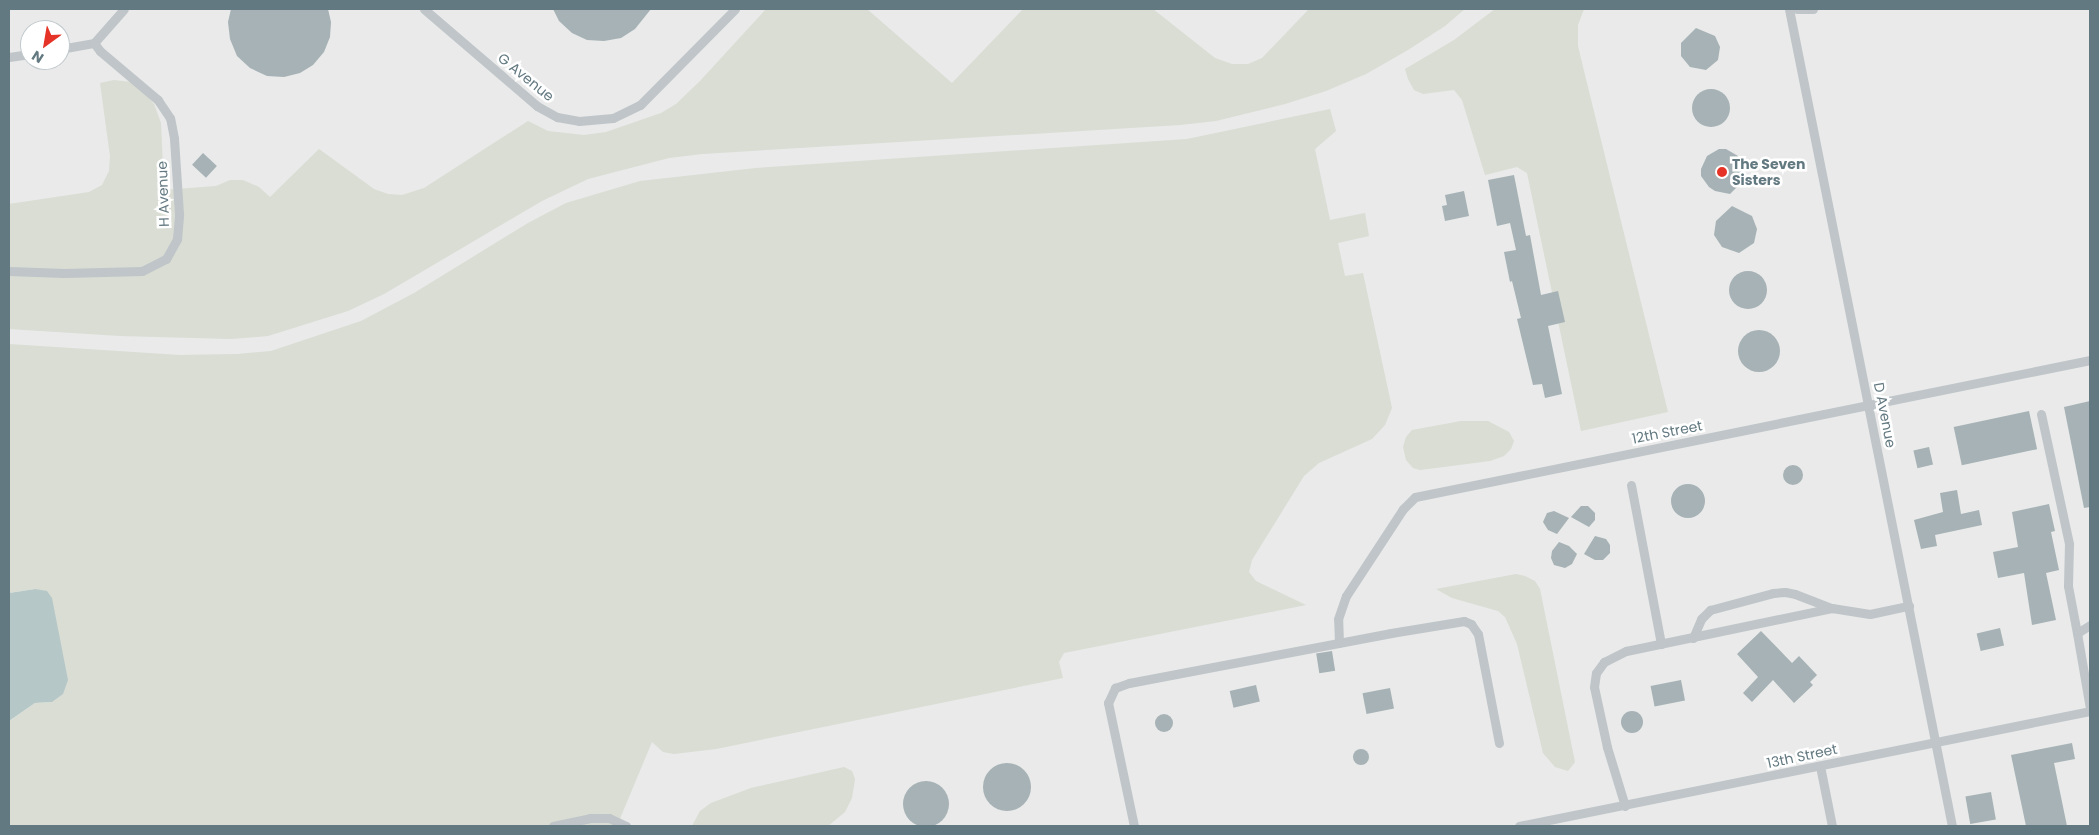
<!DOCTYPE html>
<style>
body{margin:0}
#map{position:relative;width:2099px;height:835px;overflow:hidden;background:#f8f8f5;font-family:Poppins,sans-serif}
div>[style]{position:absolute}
.built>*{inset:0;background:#e9eae9}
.green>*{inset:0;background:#d9ddd4}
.water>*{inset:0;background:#b6c7c8}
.building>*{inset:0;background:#a6b2b5;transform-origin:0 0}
.round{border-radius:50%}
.service>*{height:9px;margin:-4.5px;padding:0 4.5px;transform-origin:4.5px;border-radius:4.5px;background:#bfc5c8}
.dots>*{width:14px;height:14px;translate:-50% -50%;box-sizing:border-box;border:2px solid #fff;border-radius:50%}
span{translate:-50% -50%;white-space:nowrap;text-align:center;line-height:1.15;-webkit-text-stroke:5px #fff;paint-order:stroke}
.street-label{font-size:14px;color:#637981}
.poi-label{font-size:14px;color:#637981;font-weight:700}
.left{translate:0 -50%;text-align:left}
.frame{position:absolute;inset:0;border:10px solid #637981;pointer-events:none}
.north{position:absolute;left:20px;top:20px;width:50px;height:50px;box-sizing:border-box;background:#fff;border:1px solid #c1c9cd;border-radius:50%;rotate:212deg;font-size:14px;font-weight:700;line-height:20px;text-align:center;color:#637981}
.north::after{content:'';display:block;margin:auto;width:18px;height:22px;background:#e63327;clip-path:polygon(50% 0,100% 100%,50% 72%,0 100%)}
</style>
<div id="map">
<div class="built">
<div style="clip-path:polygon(evenodd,9px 9px,2090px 9px,2090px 826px,98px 826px,9px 477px,9px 9px,30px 30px,60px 30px,60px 60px,30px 60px,30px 30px)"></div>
</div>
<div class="green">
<div style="clip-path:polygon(766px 9px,867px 9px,952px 83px,1023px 9px,1153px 9px,1215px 58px,1232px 64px,1248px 64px,1262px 58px,1309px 9px,1465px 9px,1445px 26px,1408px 50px,1366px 74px,1326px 91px,1285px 104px,1216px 121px,1180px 125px,702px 154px,669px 158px,588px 179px,542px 201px,384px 294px,348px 311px,268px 336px,231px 339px,120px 336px,9px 329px,9px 204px,89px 192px,102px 185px,109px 171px,110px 156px,100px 83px,114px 80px,131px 82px,143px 91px,154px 104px,161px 123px,164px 190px,216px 186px,230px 180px,243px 180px,259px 187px,270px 197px,319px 149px,374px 189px,388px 194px,402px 195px,424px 188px,528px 121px,548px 131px,584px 135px,606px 132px,661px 113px,676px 104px,700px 81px)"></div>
<div style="clip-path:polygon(1495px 9px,1584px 9px,1578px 25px,1578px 46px,1584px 71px,1668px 412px,1581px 431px,1527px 173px,1517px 167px,1485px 175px,1462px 100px,1454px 90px,1423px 94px,1414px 90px,1408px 79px,1405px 69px,1454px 40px)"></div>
<div style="clip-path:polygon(1330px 109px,1336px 131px,1315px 149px,1330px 220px,1365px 213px,1369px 236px,1338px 243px,1345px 276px,1363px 273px,1392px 408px,1385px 425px,1372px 439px,1319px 463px,1304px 476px,1252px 560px,1249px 572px,1256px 581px,1306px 605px,1064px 653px,1059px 662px,1063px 678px,716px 749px,674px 754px,663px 752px,652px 742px,619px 821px,619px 826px,9px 826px,9px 721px,35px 703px,52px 702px,35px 589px,9px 593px,9px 344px,180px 355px,237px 354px,271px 351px,361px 321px,414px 293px,528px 223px,566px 203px,640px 181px,756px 168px,1187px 139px)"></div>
<div style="clip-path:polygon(1461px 421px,1488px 421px,1509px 432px,1514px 441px,1511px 449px,1504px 456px,1490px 461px,1420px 470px,1413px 468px,1406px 460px,1403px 447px,1406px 437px,1412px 430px)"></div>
<div style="clip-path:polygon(1516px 574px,1525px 576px,1535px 581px,1540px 589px,1575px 762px,1568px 771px,1555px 767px,1543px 753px,1517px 644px,1505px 617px,1498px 611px,1452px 598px,1436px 589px)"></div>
<div style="clip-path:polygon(844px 767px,852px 771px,855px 779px,852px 798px,845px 812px,828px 826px,692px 826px,700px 811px,711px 803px,751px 788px)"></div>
</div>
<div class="water">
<div style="clip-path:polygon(35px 589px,47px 591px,52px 598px,68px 680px,63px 694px,52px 702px,35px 703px,9px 721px,9px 593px)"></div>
</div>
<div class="building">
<div style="clip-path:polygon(231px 9px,328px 9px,331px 22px,330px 37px,324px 52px,313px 65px,300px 73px,284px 77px,267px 76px,250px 68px,237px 56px,230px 39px,228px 22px)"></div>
<div style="clip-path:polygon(553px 9px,651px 9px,635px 29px,621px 38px,604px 41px,587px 40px,572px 33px,559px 21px)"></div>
<div style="clip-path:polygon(1696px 28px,1715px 36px,1720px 47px,1718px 60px,1706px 70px,1690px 67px,1681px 56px,1681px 43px)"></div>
<div class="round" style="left:1692px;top:89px;width:38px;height:38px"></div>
<div style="clip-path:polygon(1719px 149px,1726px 149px,1738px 156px,1744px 169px,1741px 183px,1730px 194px,1715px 191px,1709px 187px,1701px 176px,1701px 169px,1707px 156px)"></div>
<div style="left:203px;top:153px;width:19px;height:16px;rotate:43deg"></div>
<div style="clip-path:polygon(1514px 175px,1526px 236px,1530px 235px,1541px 295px,1558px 291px,1565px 322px,1548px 326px,1562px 394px,1545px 398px,1542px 384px,1533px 385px,1517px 319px,1521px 318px,1512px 281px,1510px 282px,1504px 252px,1516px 250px,1510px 223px,1497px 226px,1488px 180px)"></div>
<div style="clip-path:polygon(1464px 191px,1469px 216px,1445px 221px,1442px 206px,1447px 205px,1445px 195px)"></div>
<div style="clip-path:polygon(1732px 206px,1752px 216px,1757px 229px,1754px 243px,1739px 253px,1722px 247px,1714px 235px,1716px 221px)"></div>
<div class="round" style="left:1729px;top:271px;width:38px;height:38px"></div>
<div class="round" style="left:1738px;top:330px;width:42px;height:42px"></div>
<div style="clip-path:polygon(2090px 401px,2090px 507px,2084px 508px,2064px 407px)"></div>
<div style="left:2029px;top:411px;width:39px;height:77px;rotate:78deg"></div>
<div style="left:1929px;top:447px;width:18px;height:16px;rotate:77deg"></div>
<div class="round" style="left:1783px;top:465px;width:20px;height:20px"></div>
<div class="round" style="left:1671px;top:484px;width:34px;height:34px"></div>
<div style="clip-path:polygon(1957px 490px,1961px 514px,1979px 510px,1982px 525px,1935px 535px,1937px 546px,1921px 549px,1914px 520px,1943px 512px,1940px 493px)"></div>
<div style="clip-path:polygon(2049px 504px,2055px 531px,2051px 532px,2059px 570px,2046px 573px,2056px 620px,2032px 625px,2024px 573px,1998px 578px,1993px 552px,2018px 547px,2012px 512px)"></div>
<div style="clip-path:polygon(1581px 506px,1588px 506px,1595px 513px,1595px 520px,1589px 527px,1571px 517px)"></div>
<div style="clip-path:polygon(1554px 511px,1569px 518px,1557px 534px,1548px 530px,1543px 522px,1547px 513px)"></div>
<div style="clip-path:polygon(1595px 536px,1606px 539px,1610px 545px,1610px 553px,1603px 560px,1595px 560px,1584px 554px)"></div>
<div style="clip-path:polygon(1559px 542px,1569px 546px,1577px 554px,1572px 564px,1565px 568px,1554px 565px,1551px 558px,1552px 551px)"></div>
<div style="left:2000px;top:628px;width:18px;height:24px;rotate:77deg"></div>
<div style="clip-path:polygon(1761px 631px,1792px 663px,1799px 656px,1817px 675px,1810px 682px,1813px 685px,1794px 703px,1773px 680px,1752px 702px,1743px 693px,1758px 677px,1737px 654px)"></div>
<div style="left:1332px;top:651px;width:20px;height:16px;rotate:81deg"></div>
<div style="left:1681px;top:680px;width:21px;height:31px;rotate:79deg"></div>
<div style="left:1256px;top:685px;width:17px;height:27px;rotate:77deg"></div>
<div style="left:1390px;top:688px;width:21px;height:28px;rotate:79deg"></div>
<div class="round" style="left:1621px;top:711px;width:22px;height:22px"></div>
<div class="round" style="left:1155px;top:714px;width:18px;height:18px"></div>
<div style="clip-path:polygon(2072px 743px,2075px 759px,2054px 763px,2067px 826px,2026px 826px,2011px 755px)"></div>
<div class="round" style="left:1353px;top:749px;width:16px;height:16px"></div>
<div class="round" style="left:983px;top:763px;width:48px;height:48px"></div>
<div class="round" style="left:903px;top:781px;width:46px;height:46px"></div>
<div style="left:1991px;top:792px;width:28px;height:26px;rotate:80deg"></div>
</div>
<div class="service">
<div style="left:424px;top:9px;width:149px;rotate:40.6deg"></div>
<div style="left:537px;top:106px;width:23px;rotate:29deg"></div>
<div style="left:557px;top:117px;width:22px;rotate:10deg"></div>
<div style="left:579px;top:121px;width:34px;rotate:-5deg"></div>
<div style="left:613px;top:118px;width:30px;rotate:-26deg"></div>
<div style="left:640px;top:105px;width:135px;rotate:-45.3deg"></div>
<div style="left:1789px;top:9px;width:833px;rotate:78.72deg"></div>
<div style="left:1797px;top:9px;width:16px"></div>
<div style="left:94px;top:43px;width:45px;rotate:-48.6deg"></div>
<div style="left:60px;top:49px;width:35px;rotate:-10deg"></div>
<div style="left:9px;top:57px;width:21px;rotate:-8deg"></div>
<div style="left:9px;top:271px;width:55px;rotate:2.1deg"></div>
<div style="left:64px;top:273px;width:78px;rotate:-1.5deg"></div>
<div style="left:142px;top:271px;width:27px;rotate:-27deg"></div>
<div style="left:166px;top:259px;width:23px;rotate:-61deg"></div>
<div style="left:177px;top:239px;width:25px;rotate:-85deg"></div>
<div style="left:179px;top:214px;width:76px;rotate:-93.8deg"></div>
<div style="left:174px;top:138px;width:20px;rotate:-101deg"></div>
<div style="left:170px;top:118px;width:22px;rotate:-124deg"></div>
<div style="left:158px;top:100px;width:76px;rotate:-139.8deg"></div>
<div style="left:100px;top:51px;width:10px;rotate:-127deg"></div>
<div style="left:2041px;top:414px;width:133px;rotate:77.8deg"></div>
<div style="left:2069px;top:544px;width:42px;rotate:91.4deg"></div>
<div style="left:2068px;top:586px;width:48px;rotate:79.2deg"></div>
<div style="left:1631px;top:485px;width:162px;rotate:79.3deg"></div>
<div style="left:2090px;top:625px;width:15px;rotate:148deg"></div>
<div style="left:2077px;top:633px;width:76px;rotate:80.2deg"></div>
<div style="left:1693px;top:638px;width:21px;rotate:-67deg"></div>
<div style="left:1701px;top:619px;width:13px;rotate:-45deg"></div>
<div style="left:1710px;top:610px;width:65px;rotate:-15.1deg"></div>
<div style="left:1773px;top:593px;width:12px;rotate:-5deg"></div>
<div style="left:1785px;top:592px;width:10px;rotate:11deg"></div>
<div style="left:1795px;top:594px;width:40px;rotate:21deg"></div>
<div style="left:1339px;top:643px;width:24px;rotate:-92deg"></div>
<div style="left:1338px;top:619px;width:24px;rotate:-71deg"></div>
<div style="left:1346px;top:596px;width:104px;rotate:-56.8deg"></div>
<div style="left:1403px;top:509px;width:17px;rotate:-45deg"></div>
<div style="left:1415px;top:497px;width:689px;rotate:-11.47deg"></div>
<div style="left:1820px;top:766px;width:61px;rotate:78.7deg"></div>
<div style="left:1625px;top:806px;width:62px;rotate:-107deg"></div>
<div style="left:1607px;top:747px;width:61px;rotate:-102.2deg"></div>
<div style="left:1594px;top:687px;width:14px;rotate:-82deg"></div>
<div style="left:1596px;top:673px;width:14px;rotate:-54deg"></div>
<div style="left:1604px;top:662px;width:25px;rotate:-27deg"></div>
<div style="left:1626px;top:651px;width:210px;rotate:-11.8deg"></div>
<div style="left:1832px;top:608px;width:38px;rotate:9deg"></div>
<div style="left:1870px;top:614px;width:40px;rotate:-12deg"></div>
<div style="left:553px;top:826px;width:38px;rotate:-12deg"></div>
<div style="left:590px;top:818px;width:19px"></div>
<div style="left:609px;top:818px;width:19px;rotate:25deg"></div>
<div style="left:1134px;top:826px;width:126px;rotate:-101.9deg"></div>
<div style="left:1108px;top:703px;width:17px;rotate:-65deg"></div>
<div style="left:1115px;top:688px;width:15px;rotate:-20deg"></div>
<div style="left:1129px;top:683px;width:267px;rotate:-10.8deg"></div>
<div style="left:1391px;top:633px;width:74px;rotate:-9.3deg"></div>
<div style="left:1464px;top:621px;width:8px;rotate:23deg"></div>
<div style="left:1471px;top:624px;width:12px;rotate:55deg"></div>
<div style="left:1478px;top:634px;width:111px;rotate:79.1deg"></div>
<div style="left:1519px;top:826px;width:582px;rotate:-11.39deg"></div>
</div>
<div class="dots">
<div style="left:1722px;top:172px;background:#e63327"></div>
</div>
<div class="street-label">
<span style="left:526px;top:77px;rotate:39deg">G Avenue</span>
<span style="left:163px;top:194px;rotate:-92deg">H Avenue</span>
<span style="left:1885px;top:415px;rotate:79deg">D Avenue</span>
<span style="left:1667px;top:432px;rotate:-11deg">12th Street</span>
<span style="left:1802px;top:756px;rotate:-12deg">13th Street</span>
</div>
<div class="poi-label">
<span class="left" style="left:1732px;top:172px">The Seven<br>Sisters</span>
</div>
<div class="frame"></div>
<div class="north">N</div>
</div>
